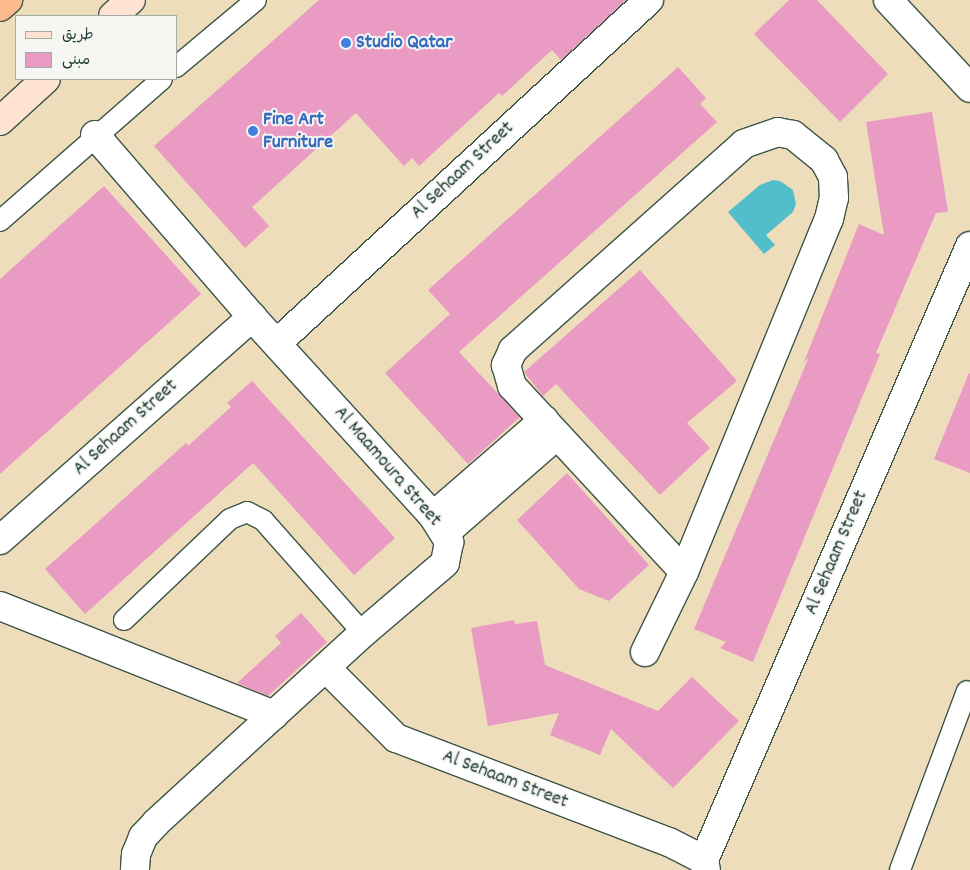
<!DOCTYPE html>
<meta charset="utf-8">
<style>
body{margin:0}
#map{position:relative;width:970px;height:870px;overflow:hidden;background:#eeddba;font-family:Dekko,"Playpen Sans Arabic",sans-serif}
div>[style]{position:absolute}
.water>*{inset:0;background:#51beca}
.building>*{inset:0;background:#ea9bc4}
.roads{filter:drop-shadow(1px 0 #3e5548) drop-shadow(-1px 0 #3e5548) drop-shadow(0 1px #3e5548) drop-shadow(0 -1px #3e5548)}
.lane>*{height:20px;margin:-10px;padding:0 10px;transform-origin:10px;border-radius:10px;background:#fff}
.street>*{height:28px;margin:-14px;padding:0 14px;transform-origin:14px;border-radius:14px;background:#fff}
.secondary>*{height:28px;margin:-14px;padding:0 14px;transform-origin:14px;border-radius:14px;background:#fee3d2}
.highway>*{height:28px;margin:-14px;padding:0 14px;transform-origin:14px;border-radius:14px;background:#fcba8e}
.dots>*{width:14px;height:14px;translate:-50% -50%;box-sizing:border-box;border:2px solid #f6f6f2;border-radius:50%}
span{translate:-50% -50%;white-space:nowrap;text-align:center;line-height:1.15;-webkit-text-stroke:4px #f6f6f2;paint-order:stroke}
.shop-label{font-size:20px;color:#366cbe;font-weight:700}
.left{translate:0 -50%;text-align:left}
.street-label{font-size:20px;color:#1f3d34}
.legend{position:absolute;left:15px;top:15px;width:162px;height:65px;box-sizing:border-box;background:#f6f6f2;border:1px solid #a0aca6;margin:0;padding:6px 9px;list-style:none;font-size:15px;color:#1f3d34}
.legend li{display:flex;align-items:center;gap:10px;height:25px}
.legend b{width:25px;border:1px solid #a0aca6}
</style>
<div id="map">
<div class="water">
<div style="clip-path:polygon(773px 180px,780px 181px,793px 190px,796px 204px,793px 212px,766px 235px,775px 245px,764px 254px,728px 212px,760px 185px)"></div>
</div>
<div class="building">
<div style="clip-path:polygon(319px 0,626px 0,561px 60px,552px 50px,502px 96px,499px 93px,419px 166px,412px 158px,404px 166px,356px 113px,252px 207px,269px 226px,245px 248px,154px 146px)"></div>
<div style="clip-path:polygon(789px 0,817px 0,888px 74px,840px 122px,754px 34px)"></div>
<div style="clip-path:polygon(678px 67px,706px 98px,700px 104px,717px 122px,459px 352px,520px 417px,468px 464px,385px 373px,450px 314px,428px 290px)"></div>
<div style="clip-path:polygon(932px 112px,948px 212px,936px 213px,876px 353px,880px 354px,753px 662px,720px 648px,726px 642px,694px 629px,809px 357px,804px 362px,859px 224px,884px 235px,866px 122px)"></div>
<div style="clip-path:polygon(104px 186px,201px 294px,0 474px,0 279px)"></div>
<div style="clip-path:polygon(640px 270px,737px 381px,687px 423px,710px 448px,660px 495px,556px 384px,543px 396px,524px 372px)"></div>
<div style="clip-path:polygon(969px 373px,970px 374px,970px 473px,934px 459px)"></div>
<div style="clip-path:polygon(252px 381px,395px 538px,354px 575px,253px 463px,85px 614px,45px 569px,186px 443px,188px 446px,231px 407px,227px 403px)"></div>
<div style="clip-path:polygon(567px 473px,649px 565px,609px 601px,579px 589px,517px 520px)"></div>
<div style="clip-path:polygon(301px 613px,327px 642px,268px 696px,237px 683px,281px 643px,275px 636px)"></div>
<div style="clip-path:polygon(514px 620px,515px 624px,537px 621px,545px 665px,658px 711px,692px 677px,739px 721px,673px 788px,611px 729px,600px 755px,550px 735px,559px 713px,488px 726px,471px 628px)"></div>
</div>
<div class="roads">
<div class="lane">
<div style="left:176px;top:67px;width:104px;rotate:-39.9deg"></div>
<div style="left:0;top:221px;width:215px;rotate:-41.2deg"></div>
<div style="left:124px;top:620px;width:146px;rotate:-43.6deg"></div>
<div style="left:230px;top:519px;width:18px;rotate:-22deg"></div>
<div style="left:247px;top:512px;width:18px;rotate:27deg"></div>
<div style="left:263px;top:520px;width:151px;rotate:48.5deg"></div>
<div style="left:900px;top:870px;width:191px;rotate:-69.5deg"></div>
</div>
<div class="street">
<div style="left:888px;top:0;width:120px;rotate:47deg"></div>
<div style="left:95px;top:135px;width:240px;rotate:49.2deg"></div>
<div style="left:252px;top:317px;width:269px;rotate:47.7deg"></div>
<div style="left:433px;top:516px;width:31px;rotate:58deg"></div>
<div style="left:449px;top:542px;width:21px;rotate:101deg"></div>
<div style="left:445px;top:563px;width:108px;rotate:139.5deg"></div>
<div style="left:363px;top:633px;width:281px;rotate:137.5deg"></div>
<div style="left:156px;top:823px;width:19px;rotate:133deg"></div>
<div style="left:143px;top:837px;width:18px;rotate:112deg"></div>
<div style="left:136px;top:854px;width:16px;rotate:94deg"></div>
<div style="left:277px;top:343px;width:506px;rotate:-42.68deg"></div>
<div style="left:433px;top:516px;width:147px;rotate:-40.9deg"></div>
<div style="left:445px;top:533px;width:149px;rotate:-41.2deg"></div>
<div style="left:0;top:540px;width:337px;rotate:-41.5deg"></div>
<div style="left:0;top:606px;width:295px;rotate:21.7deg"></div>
<div style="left:645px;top:652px;width:89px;rotate:-64deg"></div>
<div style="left:684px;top:572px;width:382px;rotate:-67.7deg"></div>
<div style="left:829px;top:219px;width:22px;rotate:-77deg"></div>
<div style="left:834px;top:198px;width:21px;rotate:-93deg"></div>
<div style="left:833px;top:177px;width:19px;rotate:-118deg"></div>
<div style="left:824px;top:160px;width:40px;rotate:-141deg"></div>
<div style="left:793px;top:135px;width:15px;rotate:-169deg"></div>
<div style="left:778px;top:132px;width:36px;rotate:161deg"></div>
<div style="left:744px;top:144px;width:310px;rotate:138.3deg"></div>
<div style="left:513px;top:350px;width:17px;rotate:115deg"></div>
<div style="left:506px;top:365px;width:22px;rotate:74deg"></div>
<div style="left:512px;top:386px;width:253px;rotate:47.2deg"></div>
<div style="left:326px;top:668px;width:99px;rotate:45deg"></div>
<div style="left:396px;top:738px;width:292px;rotate:20.9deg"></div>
<div style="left:669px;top:842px;width:39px;rotate:27deg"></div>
<div style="left:704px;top:860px;width:10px;rotate:79deg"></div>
<div style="left:704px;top:860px;width:669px;rotate:-66.58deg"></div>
</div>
<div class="secondary">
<div style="left:113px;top:16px;width:24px;rotate:-42deg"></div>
<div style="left:0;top:121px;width:62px;rotate:-42.4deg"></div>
</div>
<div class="highway">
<div style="left:0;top:7px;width:11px;rotate:-41deg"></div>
</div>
</div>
<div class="dots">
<div style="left:346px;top:43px;background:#3f7fe0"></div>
<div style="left:253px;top:131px;background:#3f7fe0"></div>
</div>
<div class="shop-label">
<span class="left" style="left:356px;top:43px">Studio Qatar</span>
<span class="left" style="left:263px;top:132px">Fine Art<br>Furniture</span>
</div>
<div class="street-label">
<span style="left:463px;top:171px;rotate:-43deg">Al Sehaam Street</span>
<span style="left:126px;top:428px;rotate:-42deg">Al Sehaam Street</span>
<span style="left:387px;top:467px;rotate:49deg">Al Maamoura Street</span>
<span style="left:837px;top:553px;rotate:-67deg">Al Sehaam Street</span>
<span style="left:505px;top:780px;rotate:21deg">Al Sehaam Street</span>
</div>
<ul class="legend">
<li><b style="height:6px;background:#fee3d2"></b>طريق</li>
<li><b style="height:14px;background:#ea9bc4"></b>مبنى</li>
</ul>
</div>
